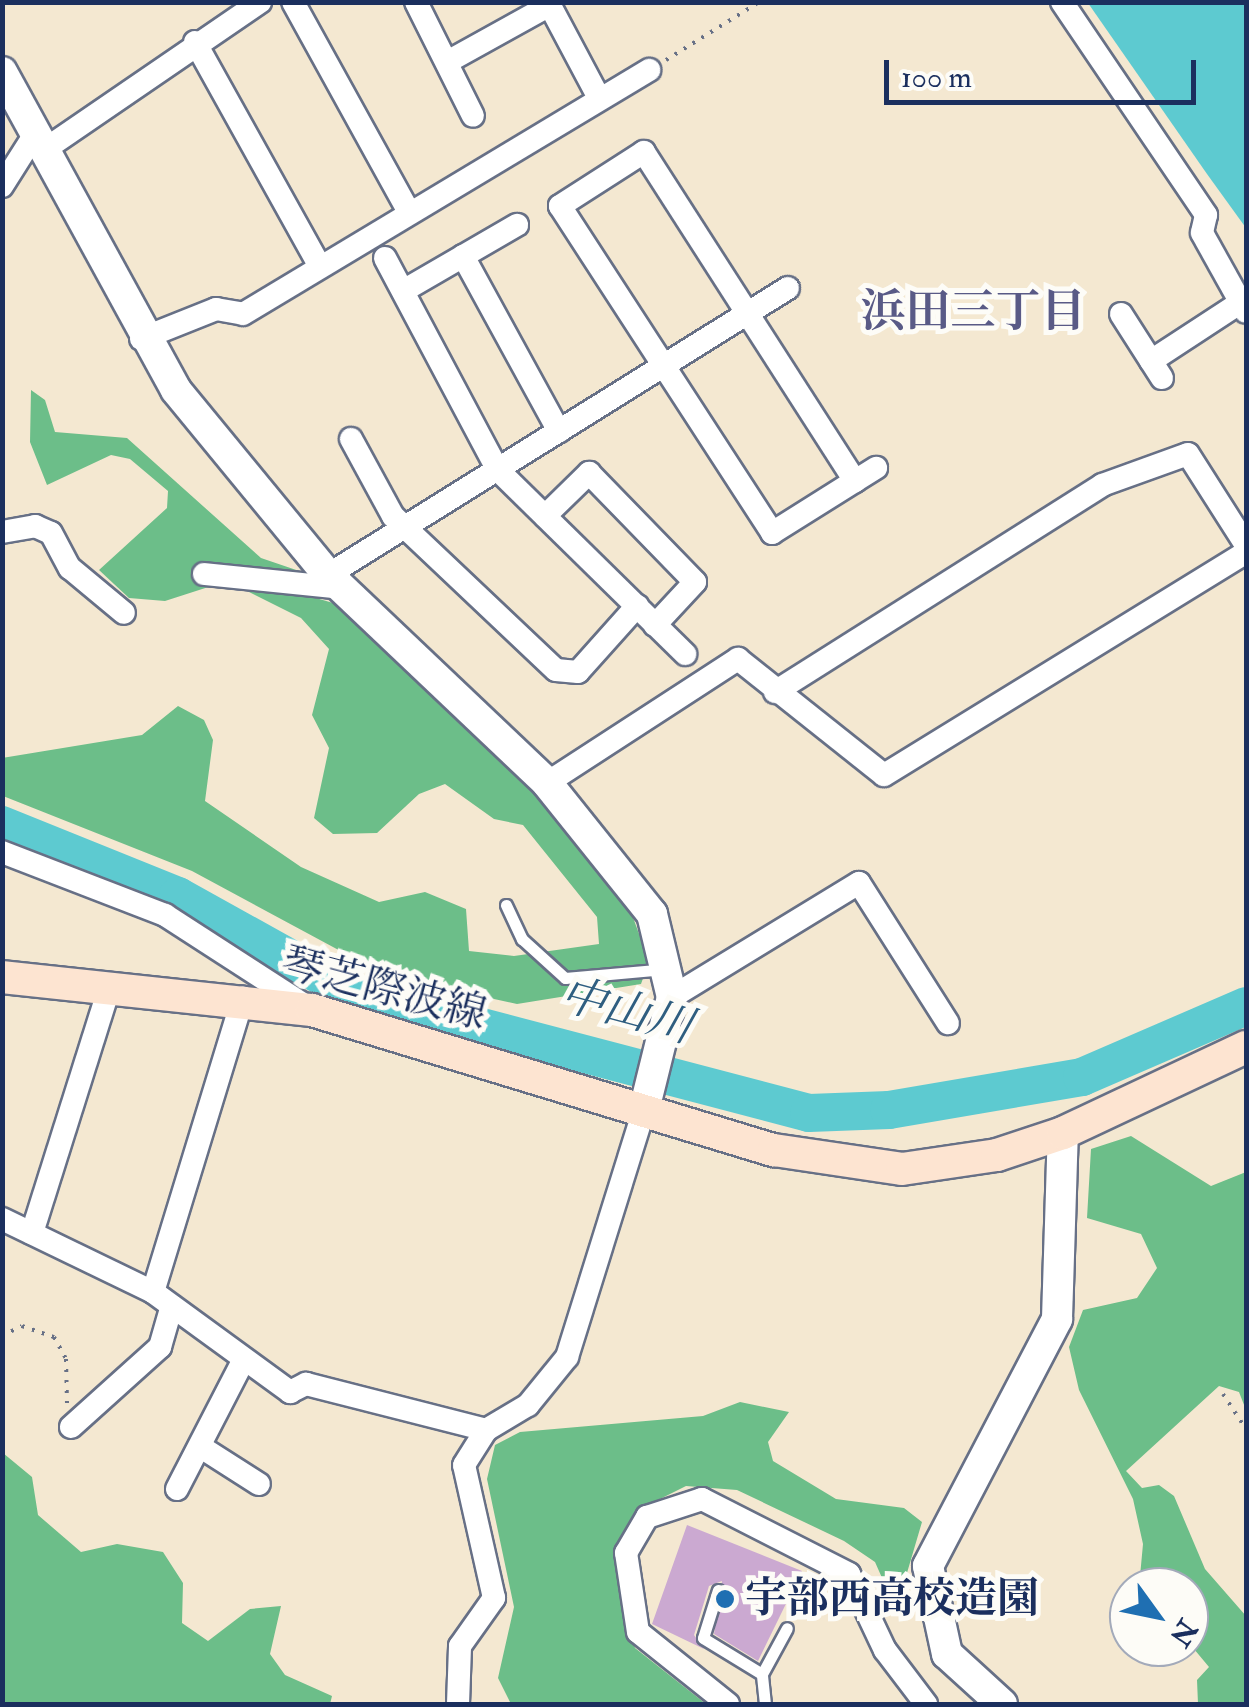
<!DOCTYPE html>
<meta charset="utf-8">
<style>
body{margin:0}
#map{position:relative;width:1249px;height:1707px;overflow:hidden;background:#f4e8d1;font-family:"IM FELL Double Pica","Noto Serif JP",serif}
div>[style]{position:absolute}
.forest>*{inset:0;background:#6cbe89}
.water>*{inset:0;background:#5dcad0}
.river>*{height:38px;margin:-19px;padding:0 19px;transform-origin:19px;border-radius:19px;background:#5dcad0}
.building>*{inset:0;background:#cba9d1}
.path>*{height:4px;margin-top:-2px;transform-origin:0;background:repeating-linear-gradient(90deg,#677086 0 2.5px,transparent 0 10.5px)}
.roads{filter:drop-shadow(2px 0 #677086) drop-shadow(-2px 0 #677086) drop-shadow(0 2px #677086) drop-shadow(0 -2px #677086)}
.service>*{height:11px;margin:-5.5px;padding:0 5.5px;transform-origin:5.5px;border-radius:5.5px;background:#fff}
.minor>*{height:22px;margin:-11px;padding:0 11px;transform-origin:11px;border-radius:11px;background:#fff}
.tertiary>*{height:30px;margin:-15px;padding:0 15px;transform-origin:15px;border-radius:15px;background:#fff}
.secondary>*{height:32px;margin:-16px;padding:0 16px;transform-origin:16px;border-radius:16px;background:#fde4d1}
.dots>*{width:28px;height:28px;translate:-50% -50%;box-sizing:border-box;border:5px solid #fdfcf7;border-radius:50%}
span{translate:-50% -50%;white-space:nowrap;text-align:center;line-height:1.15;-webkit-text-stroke:10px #fdfcf7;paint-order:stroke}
.street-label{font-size:42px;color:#1b2f5e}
.poi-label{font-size:42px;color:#1b2f5e;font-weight:700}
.left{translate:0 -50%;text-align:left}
.neighbourhood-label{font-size:45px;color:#595a86;font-weight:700}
.water-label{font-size:45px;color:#2f5e80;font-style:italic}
.frame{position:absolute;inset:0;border:5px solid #1b2f5e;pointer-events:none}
.north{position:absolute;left:1109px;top:1567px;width:100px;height:100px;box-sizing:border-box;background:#fdfcf7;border:2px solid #a3aaba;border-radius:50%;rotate:123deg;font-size:28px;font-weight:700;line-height:40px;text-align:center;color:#1b2f5e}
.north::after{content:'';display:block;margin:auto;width:35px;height:45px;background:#1f6fb2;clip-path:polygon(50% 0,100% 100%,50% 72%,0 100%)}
.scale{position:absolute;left:884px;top:60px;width:312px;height:45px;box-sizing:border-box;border:5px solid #1b2f5e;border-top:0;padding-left:12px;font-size:30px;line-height:35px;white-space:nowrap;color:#1b2f5e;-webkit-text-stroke:8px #fdfcf7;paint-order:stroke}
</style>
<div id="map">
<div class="forest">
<div style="clip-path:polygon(31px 390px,45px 400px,55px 432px,127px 438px,261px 558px,308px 574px,316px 598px,350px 608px,533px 784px,631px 912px,649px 961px,641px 984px,517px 1004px,385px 975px,192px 871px,3px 796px,2px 758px,142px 735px,178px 706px,204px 720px,213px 740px,205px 801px,301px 867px,379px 902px,425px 892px,466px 909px,469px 951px,514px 956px,599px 944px,597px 917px,523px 825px,494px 819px,445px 784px,419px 794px,377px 833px,333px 834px,314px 818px,329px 748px,312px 715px,329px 649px,301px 618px,227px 581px,165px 601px,129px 598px,99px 570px,167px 508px,168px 491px,130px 459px,111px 455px,47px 485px,30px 442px)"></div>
<div style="clip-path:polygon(1131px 1136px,1211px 1186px,1246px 1172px,1246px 1410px,1239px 1392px,1219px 1386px,1126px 1471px,1142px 1488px,1159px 1485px,1174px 1496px,1205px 1569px,1246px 1616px,1246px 1704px,1198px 1704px,1197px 1680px,1209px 1667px,1189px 1643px,1189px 1587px,1139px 1587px,1143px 1544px,1133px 1499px,1079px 1390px,1069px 1347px,1083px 1310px,1137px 1298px,1157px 1268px,1141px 1234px,1087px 1218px,1091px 1149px)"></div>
<div style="clip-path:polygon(740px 1402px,789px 1412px,768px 1442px,773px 1461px,836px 1499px,904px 1508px,922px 1522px,904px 1583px,890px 1596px,875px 1562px,844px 1541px,737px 1490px,686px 1486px,646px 1506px,622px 1603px,635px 1648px,706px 1704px,511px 1704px,498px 1678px,514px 1607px,487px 1479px,495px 1445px,520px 1432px,703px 1416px)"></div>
<div style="clip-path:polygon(3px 1453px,32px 1477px,38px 1515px,81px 1552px,117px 1544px,163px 1552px,183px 1583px,182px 1623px,208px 1641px,250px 1609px,281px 1606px,270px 1654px,285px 1675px,332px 1696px,330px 1704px,3px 1704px)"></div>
</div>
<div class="water">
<div style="clip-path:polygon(1088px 3px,1246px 3px,1246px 228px,1207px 174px)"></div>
</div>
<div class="river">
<div style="left:2px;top:825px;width:190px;rotate:22deg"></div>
<div style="left:178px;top:896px;width:199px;rotate:29.1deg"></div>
<div style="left:352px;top:993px;width:472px;rotate:14.7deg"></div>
<div style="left:809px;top:1113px;width:80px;rotate:-2.1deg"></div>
<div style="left:889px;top:1110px;width:196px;rotate:-9.7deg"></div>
<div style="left:1082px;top:1077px;width:179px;rotate:-23.4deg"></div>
</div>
<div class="building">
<div style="clip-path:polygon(687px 1525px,802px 1571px,758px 1661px,714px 1634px,722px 1581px,709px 1586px,694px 1635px,704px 1649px,652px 1624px)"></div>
</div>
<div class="path">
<div style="left:666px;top:60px;width:110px;rotate:-31.9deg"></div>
<div style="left:2px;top:1336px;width:22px;rotate:-27deg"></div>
<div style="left:22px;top:1326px;width:34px;rotate:19deg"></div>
<div style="left:54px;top:1337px;width:25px;rotate:61deg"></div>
<div style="left:66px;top:1359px;width:44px;rotate:88.7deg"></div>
<div style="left:1223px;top:1394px;width:42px;rotate:56.7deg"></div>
</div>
<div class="roads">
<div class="service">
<div style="left:506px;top:905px;width:38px;rotate:65deg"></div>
<div style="left:522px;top:939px;width:58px;rotate:42.2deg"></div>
<div style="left:565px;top:978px;width:100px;rotate:-5.1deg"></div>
<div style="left:718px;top:1590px;width:50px;rotate:107.4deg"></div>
<div style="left:703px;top:1638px;width:69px;rotate:31.4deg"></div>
<div style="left:765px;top:1704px;width:30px;rotate:-96deg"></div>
<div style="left:762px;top:1674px;width:52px;rotate:-61.5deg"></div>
</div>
<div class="minor">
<div style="left:293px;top:2px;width:240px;rotate:61.1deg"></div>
<div style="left:416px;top:2px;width:127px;rotate:63.4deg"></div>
<div style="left:548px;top:2px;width:109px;rotate:62deg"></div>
<div style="left:1062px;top:2px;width:257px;rotate:55.9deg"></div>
<div style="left:1206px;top:215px;width:18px;rotate:103deg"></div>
<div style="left:1202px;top:233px;width:90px;rotate:60.9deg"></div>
<div style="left:195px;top:42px;width:257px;rotate:60.9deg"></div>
<div style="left:449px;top:61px;width:115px;rotate:-29deg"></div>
<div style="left:44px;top:150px;width:262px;rotate:-34.4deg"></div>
<div style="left:2px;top:186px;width:62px;rotate:-57.6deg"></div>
<div style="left:463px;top:256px;width:200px;rotate:61.3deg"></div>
<div style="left:385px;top:258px;width:239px;rotate:62deg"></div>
<div style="left:497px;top:469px;width:264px;rotate:44.5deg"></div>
<div style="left:403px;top:291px;width:132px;rotate:-30.1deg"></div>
<div style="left:1121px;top:314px;width:76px;rotate:57.4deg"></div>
<div style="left:141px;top:339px;width:81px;rotate:-21.8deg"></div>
<div style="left:216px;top:309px;width:27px;rotate:10deg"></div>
<div style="left:243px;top:314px;width:474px;rotate:-31deg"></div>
<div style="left:1151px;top:361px;width:108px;rotate:-33.2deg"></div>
<div style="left:351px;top:439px;width:88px;rotate:61.4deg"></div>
<div style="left:393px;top:516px;width:224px;rotate:43.4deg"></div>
<div style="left:556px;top:670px;width:22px;rotate:5deg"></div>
<div style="left:578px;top:672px;width:89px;rotate:-48.2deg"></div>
<div style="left:855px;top:481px;width:391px;rotate:-122.7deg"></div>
<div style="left:644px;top:152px;width:100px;rotate:147.3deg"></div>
<div style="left:560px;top:206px;width:390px;rotate:57deg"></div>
<div style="left:772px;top:533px;width:98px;rotate:-32.1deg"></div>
<div style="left:855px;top:481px;width:25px;rotate:-32deg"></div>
<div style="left:545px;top:516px;width:62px;rotate:-44.3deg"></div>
<div style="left:589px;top:473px;width:152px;rotate:45.8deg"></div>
<div style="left:695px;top:582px;width:59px;rotate:132.9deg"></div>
<div style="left:2px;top:532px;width:34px;rotate:-10deg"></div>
<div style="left:35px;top:526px;width:17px;rotate:24deg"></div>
<div style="left:51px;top:533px;width:40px;rotate:62deg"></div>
<div style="left:70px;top:568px;width:70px;rotate:39.8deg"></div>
<div style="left:204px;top:574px;width:139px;rotate:5.8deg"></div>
<div style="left:328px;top:575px;width:542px;rotate:-31.96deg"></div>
<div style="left:775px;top:692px;width:387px;rotate:-32.3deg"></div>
<div style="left:1102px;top:485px;width:91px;rotate:-19.8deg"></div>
<div style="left:1188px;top:454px;width:108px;rotate:57.5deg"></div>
<div style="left:547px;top:783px;width:228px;rotate:-33deg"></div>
<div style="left:738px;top:659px;width:186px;rotate:38.5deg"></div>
<div style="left:884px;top:775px;width:425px;rotate:-31.6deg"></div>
<div style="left:2px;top:852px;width:175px;rotate:21.1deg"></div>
<div style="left:165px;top:915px;width:171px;rotate:32.9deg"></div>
<div style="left:672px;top:997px;width:219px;rotate:-31.4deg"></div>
<div style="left:859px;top:883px;width:166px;rotate:57.6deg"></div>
<div style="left:2px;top:1219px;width:168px;rotate:25.8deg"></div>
<div style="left:153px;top:1292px;width:170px;rotate:36.1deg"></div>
<div style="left:290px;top:1392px;width:18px;rotate:-27deg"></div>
<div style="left:306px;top:1384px;width:186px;rotate:14.3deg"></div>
<div style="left:32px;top:1233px;width:260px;rotate:-72.5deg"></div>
<div style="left:153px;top:1292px;width:308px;rotate:-73deg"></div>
<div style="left:71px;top:1427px;width:120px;rotate:-42deg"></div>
<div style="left:160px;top:1347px;width:37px;rotate:-74deg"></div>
<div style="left:204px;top:1449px;width:65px;rotate:32.5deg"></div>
<div style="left:177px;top:1489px;width:140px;rotate:-62.7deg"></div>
<div style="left:458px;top:1704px;width:58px;rotate:-88deg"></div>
<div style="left:460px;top:1646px;width:59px;rotate:-54.7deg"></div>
<div style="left:494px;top:1598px;width:136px;rotate:-102.7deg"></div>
<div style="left:464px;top:1465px;width:41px;rotate:-57.8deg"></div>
<div style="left:486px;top:1430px;width:49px;rotate:-30.8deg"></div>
<div style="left:528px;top:1405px;width:62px;rotate:-50.9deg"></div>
<div style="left:567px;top:1357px;width:259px;rotate:-72.7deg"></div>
<div style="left:728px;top:1704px;width:115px;rotate:-141.3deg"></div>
<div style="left:638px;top:1632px;width:80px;rotate:-98.6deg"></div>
<div style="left:626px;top:1553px;width:42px;rotate:-59.7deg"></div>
<div style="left:647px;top:1517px;width:58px;rotate:-18.1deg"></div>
<div style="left:702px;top:1499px;width:165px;rotate:27deg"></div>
<div style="left:849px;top:1574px;width:84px;rotate:64.7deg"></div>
<div style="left:885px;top:1650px;width:68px;rotate:52.8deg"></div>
</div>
<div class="tertiary">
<div style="left:2px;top:72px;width:362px;rotate:61.3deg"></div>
<div style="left:176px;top:390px;width:239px;rotate:50.6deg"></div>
<div style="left:328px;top:575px;width:302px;rotate:43.5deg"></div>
<div style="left:547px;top:783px;width:168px;rotate:51.3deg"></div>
<div style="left:652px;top:914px;width:85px;rotate:76.5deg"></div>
<div style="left:672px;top:997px;width:116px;rotate:103.9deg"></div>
<div style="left:1002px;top:1704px;width:74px;rotate:-137.7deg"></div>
<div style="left:947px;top:1654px;width:90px;rotate:-102.2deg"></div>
<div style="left:928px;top:1566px;width:279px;rotate:-62.4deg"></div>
<div style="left:1057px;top:1319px;width:186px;rotate:-88.2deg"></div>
</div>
<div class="secondary">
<div style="left:2px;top:977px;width:312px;rotate:6.1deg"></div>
<div style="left:312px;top:1010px;width:483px;rotate:16.9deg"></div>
<div style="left:774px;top:1150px;width:129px;rotate:8.4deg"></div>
<div style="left:902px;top:1169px;width:96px;rotate:-8.4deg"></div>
<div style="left:997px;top:1155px;width:70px;rotate:-18.4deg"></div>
<div style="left:1063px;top:1133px;width:202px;rotate:-25.2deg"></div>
</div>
</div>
<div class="dots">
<div style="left:725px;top:1599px;background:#1f6fb2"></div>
</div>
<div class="street-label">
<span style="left:384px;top:989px;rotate:15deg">琴芝際波線</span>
</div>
<div class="poi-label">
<span class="left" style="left:745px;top:1599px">宇部西高校造園</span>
</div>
<div class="neighbourhood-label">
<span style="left:973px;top:313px">浜田三丁目</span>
</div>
<div class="water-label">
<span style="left:626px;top:1012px;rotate:15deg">中山川</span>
</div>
<div class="frame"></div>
<div class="north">N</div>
<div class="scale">100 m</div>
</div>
